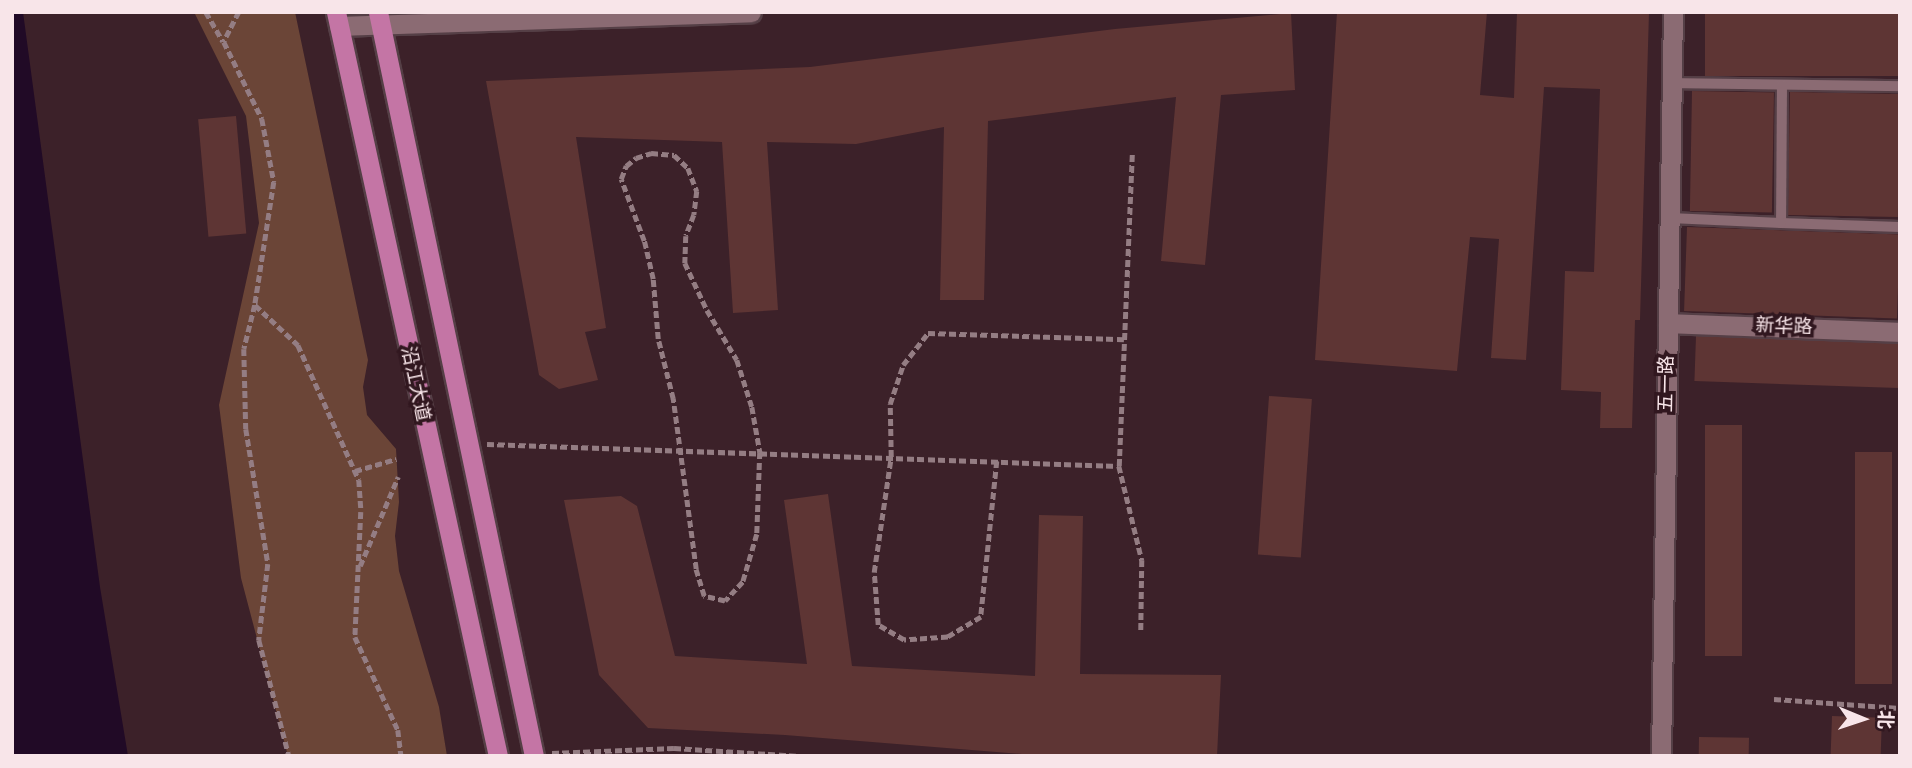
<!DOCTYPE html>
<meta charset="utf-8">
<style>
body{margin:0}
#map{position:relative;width:1912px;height:768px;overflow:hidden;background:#3c2129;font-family:"Source Sans 3","Noto Sans SC",sans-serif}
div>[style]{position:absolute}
.green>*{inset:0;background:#6b4537}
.water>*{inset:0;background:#210a26}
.building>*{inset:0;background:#5e3534;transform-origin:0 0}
.path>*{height:4.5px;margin-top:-2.25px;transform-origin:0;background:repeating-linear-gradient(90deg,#947d83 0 7px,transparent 0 10.5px)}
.roads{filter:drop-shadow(2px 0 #553f46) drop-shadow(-2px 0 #553f46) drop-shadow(0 2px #553f46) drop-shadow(0 -2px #553f46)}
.service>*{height:10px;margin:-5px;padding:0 5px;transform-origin:5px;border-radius:5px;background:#8b6b73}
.minor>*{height:19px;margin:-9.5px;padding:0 9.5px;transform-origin:9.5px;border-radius:9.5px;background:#8b6b73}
.primary>*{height:19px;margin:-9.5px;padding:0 9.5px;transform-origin:9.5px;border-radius:9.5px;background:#c475a5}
span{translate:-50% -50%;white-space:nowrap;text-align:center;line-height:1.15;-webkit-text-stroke:7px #31171f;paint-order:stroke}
.street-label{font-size:19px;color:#f8e5e9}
.frame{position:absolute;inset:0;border:14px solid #f8e5e9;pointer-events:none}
.north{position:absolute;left:1828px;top:684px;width:70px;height:70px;-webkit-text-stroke:5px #31171f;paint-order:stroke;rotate:92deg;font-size:19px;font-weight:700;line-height:28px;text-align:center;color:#f8e5e9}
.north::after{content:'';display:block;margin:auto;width:24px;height:32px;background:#f8e5e9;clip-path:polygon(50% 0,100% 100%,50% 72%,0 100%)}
</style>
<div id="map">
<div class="green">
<div style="clip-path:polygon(194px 12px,295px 12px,368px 360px,363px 387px,367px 415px,396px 449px,399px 502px,395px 536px,399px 571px,439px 707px,447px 756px,288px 756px,241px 578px,219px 405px,259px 223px,246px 116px)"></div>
</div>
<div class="water">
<div style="clip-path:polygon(12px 12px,23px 12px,100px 587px,128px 756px,12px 756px)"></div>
</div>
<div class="building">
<div style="clip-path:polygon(1337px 12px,1487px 12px,1480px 95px,1514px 98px,1517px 12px,1649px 12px,1640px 320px,1635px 320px,1632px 428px,1600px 428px,1601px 392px,1561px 390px,1565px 271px,1594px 272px,1600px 89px,1544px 87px,1526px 360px,1491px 358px,1499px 239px,1470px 237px,1457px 371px,1315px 360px)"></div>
<div style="left:1705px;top:12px;width:195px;height:64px"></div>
<div style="clip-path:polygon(1291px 13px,1295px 90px,1221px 95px,1205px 265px,1161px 261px,1176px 97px,988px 121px,984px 300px,940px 300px,944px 127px,856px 144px,767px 142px,778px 310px,733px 313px,722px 142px,576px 137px,606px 328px,585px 332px,598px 380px,559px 389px,539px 375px,486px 81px,810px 67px,1115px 29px)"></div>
<div style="left:1692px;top:91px;width:82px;height:120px;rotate:1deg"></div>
<div style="left:1790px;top:92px;width:110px;height:123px;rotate:1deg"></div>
<div style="left:236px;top:116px;width:118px;height:38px;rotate:85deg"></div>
<div style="left:1687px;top:227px;width:213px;height:84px;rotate:2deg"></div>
<div style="left:1696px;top:336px;width:204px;height:45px;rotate:2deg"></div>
<div style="left:1269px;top:396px;width:43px;height:159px;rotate:4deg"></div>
<div style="left:1705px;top:425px;width:37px;height:231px"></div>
<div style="left:1855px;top:452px;width:37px;height:232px"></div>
<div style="clip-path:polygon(828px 494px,852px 666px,1035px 676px,1039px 515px,1083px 516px,1080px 674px,1221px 675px,1217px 756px,1046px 756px,785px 735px,648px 728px,599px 675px,564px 500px,621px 496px,637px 506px,675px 656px,807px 664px,784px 500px)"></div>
<div style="left:1832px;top:716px;width:50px;height:40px;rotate:2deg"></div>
<div style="left:1699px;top:737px;width:50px;height:19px;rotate:1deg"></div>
</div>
<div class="path">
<div style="left:206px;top:12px;width:34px;rotate:60deg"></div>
<div style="left:239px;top:12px;width:34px;rotate:117deg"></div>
<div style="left:224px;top:42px;width:86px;rotate:63.7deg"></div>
<div style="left:262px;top:119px;width:64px;rotate:79.2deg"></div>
<div style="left:274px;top:182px;width:124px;rotate:98.8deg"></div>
<div style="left:255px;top:305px;width:45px;rotate:104deg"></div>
<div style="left:244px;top:349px;width:80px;rotate:88.6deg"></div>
<div style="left:246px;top:429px;width:137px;rotate:80.7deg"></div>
<div style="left:268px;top:564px;width:77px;rotate:96.8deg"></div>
<div style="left:259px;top:640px;width:120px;rotate:75.5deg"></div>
<div style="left:651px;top:153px;width:23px;rotate:5deg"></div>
<div style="left:674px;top:155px;width:19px;rotate:43deg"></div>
<div style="left:688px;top:168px;width:25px;rotate:69deg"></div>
<div style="left:697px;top:191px;width:24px;rotate:97deg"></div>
<div style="left:694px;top:215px;width:22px;rotate:111deg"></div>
<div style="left:686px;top:236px;width:27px;rotate:92deg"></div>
<div style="left:685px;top:263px;width:52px;rotate:64.9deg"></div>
<div style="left:707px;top:310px;width:58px;rotate:59deg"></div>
<div style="left:737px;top:360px;width:49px;rotate:72.3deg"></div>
<div style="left:752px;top:407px;width:46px;rotate:79.9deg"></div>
<div style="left:760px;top:452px;width:82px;rotate:92.1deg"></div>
<div style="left:757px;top:534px;width:50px;rotate:106.3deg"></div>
<div style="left:743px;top:582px;width:26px;rotate:133deg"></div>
<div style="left:725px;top:601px;width:22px;rotate:-167deg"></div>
<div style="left:704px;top:596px;width:28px;rotate:-107deg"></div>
<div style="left:696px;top:569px;width:172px;rotate:-97.7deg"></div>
<div style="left:673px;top:399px;width:62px;rotate:-104deg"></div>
<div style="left:658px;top:339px;width:60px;rotate:-94.8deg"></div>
<div style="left:653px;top:279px;width:39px;rotate:-103deg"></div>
<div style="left:644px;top:241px;width:66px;rotate:-110.4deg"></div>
<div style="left:621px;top:179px;width:14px;rotate:-69deg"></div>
<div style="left:626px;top:166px;width:13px;rotate:-39deg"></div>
<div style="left:636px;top:158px;width:16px;rotate:-18deg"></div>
<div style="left:255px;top:305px;width:59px;rotate:42.9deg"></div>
<div style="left:298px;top:345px;width:148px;rotate:65.7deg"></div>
<div style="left:359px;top:480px;width:32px;rotate:86deg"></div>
<div style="left:361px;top:512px;width:125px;rotate:92.7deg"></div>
<div style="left:355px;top:637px;width:102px;rotate:65.2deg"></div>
<div style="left:398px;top:730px;width:26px;rotate:83deg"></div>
<div style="left:487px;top:444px;width:632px;rotate:1.99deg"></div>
<div style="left:1119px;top:466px;width:97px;rotate:76.3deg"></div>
<div style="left:1142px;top:560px;width:71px;rotate:90.8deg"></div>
<div style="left:997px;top:461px;width:157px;rotate:95.9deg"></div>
<div style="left:981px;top:617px;width:39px;rotate:149deg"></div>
<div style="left:948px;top:637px;width:44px;rotate:176.1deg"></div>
<div style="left:904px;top:640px;width:30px;rotate:-150deg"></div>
<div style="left:878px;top:625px;width:53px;rotate:-94.3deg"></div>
<div style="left:874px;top:572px;width:116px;rotate:-81.6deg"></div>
<div style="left:891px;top:457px;width:53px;rotate:-91.1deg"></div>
<div style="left:890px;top:404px;width:41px;rotate:-71.6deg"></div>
<div style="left:903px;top:365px;width:41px;rotate:-52deg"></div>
<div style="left:928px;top:333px;width:196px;rotate:1.8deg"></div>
<div style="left:1119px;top:466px;width:314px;rotate:-87.6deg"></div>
<div style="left:355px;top:471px;width:43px;rotate:-16.3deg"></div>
<div style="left:360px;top:566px;width:97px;rotate:-66.9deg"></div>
<div style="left:1774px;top:699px;width:126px;rotate:4.1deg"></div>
<div style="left:552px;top:753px;width:122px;rotate:-2.3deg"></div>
<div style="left:674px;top:748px;width:126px;rotate:3.6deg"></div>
</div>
<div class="roads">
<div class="service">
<div style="left:1672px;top:83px;width:228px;rotate:0.8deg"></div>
<div style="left:1782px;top:85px;width:138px;rotate:90.4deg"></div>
<div style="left:1781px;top:223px;width:119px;rotate:1.9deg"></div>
<div style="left:1670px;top:218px;width:111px;rotate:2.6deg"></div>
</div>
<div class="minor">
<div style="left:339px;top:26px;width:412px;rotate:-1.9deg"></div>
<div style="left:1668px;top:323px;width:232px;rotate:2.2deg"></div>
<div style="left:1661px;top:756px;width:744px;rotate:-89.08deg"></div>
</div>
<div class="primary">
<div style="left:336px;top:12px;width:761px;rotate:77.72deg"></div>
<div style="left:378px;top:12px;width:760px;rotate:78.16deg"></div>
</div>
</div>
<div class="street-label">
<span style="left:1784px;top:327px;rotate:2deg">新华路</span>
<span style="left:415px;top:384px;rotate:78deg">沿江大道</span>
<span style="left:1667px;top:384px;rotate:-89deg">五一路</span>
</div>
<div class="frame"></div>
<div class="north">北</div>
</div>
